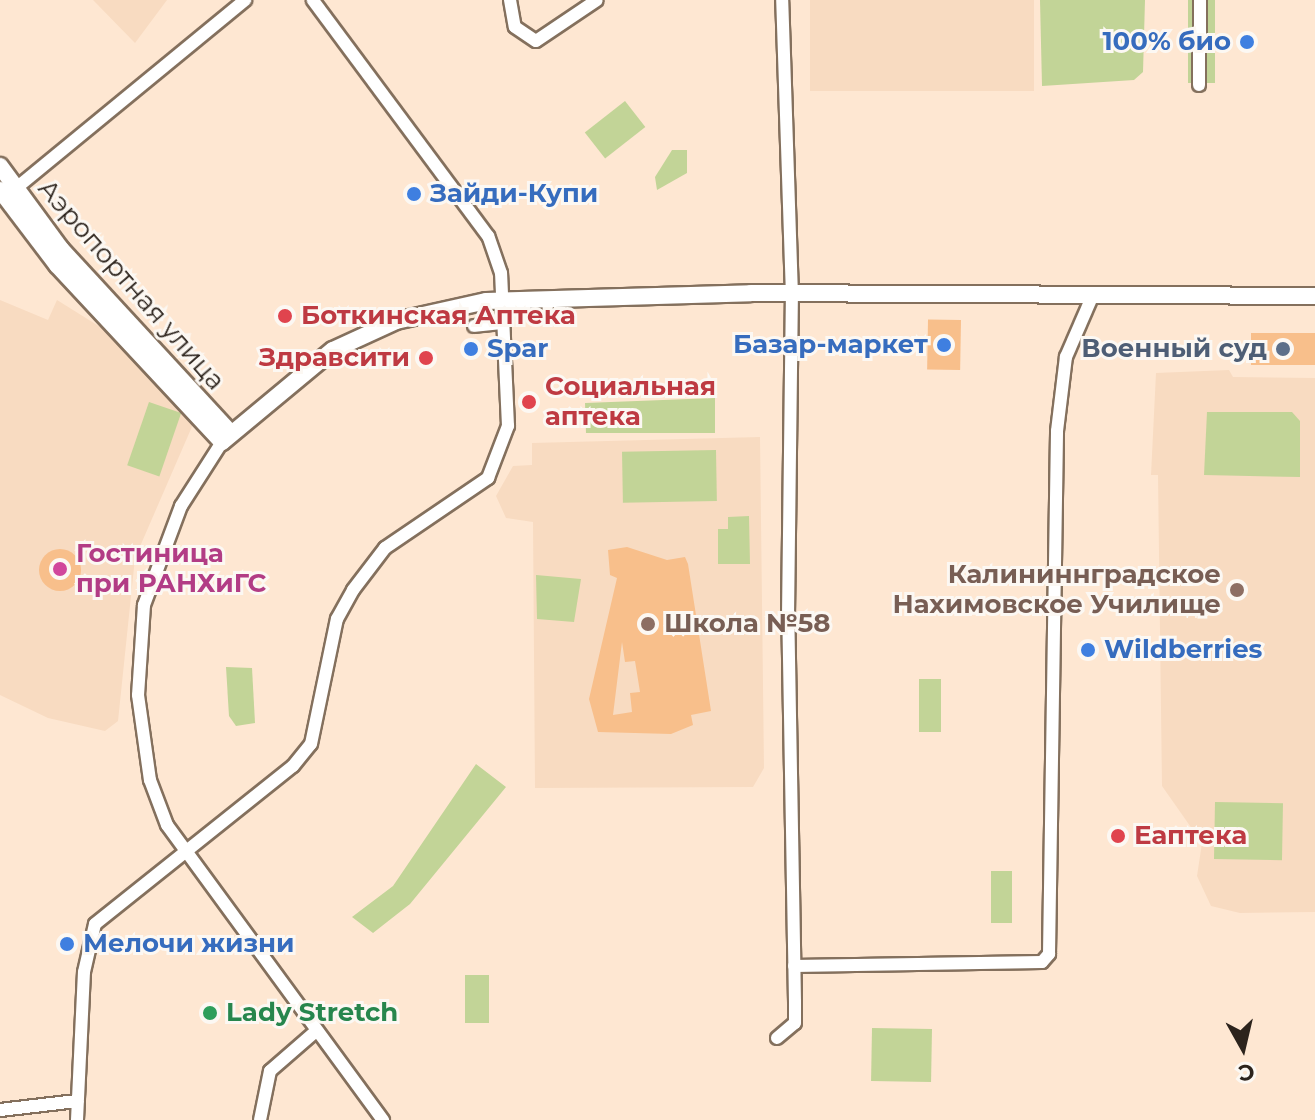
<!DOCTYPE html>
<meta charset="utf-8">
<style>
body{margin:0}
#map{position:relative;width:1315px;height:1120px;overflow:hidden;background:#fee7d2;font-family:Montserrat,sans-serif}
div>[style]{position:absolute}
.built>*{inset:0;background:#f8dbc1;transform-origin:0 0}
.green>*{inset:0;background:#c2d497;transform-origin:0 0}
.building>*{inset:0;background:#f8bf8b;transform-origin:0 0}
.round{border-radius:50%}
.roads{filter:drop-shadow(2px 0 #84705d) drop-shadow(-2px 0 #84705d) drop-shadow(0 2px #84705d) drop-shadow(0 -2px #84705d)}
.minor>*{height:12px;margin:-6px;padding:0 6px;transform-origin:6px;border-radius:6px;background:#fff}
.secondary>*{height:16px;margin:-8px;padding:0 8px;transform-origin:8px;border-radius:8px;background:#fff}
.dots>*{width:22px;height:22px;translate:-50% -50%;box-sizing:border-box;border:4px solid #fcf8f3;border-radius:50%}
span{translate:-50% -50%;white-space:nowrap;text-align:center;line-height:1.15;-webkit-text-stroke:6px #fcf8f3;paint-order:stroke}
.shop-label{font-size:26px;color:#366cbe;font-weight:700}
.right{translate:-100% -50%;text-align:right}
.left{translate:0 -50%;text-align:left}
.street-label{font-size:26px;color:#2c231c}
.health-label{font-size:26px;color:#be3a42;font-weight:700}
.service-label{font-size:26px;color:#4e5e75;font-weight:700}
.hotel-label{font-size:26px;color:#b23c85;font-weight:700}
.education-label{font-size:26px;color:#785e54;font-weight:700}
.leisure-label{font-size:26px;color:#27864d;font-weight:700}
.north{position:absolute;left:1203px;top:1008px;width:80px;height:80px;-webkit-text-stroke:6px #fcf8f3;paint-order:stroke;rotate:172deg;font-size:22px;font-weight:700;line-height:32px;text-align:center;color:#2c231c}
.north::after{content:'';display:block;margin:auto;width:28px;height:36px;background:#2c231c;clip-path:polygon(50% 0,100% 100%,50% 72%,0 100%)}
</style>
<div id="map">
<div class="built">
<div style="clip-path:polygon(93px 0,167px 0,135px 43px)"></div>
<div style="left:810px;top:0;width:224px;height:91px"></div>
<div style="clip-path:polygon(0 300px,48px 320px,57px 300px,113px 335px,194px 422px,135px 558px,118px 721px,105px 731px,48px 718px,0 695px)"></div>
<div style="clip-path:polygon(1229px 370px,1233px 377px,1315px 378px,1315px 912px,1240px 913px,1211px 906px,1197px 876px,1202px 843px,1162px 786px,1158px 475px,1151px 475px,1156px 373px)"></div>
<div style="clip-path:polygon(760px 437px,764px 768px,753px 787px,535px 788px,533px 522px,506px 518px,496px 496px,513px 466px,532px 465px,532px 443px)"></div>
</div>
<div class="green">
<div style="clip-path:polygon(1040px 0,1145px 0,1143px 72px,1134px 80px,1042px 86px)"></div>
<div style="left:1188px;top:0;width:27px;height:83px"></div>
<div style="left:625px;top:101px;width:33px;height:51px;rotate:52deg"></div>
<div style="clip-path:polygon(672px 150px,687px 150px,687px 173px,657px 190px,655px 177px)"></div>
<div style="clip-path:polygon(715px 398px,715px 433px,586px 433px,585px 403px)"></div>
<div style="left:149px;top:402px;width:34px;height:67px;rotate:19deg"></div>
<div style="clip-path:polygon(1207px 412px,1292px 412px,1300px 421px,1300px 477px,1204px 475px)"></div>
<div style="left:716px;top:450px;width:51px;height:94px;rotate:89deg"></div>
<div style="clip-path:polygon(749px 516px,750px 564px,718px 564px,718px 529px,728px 529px,728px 517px)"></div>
<div style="clip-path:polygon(536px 575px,581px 579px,574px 622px,537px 619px)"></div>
<div style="clip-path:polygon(226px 667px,252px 668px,255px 723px,236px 726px,229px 716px)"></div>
<div style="left:919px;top:679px;width:22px;height:53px"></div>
<div style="clip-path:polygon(476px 764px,506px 787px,410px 904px,373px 933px,352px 917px,393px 886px)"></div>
<div style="left:1215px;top:802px;width:68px;height:57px;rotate:1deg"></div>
<div style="left:991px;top:871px;width:21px;height:52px"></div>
<div style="left:465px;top:975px;width:24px;height:48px"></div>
<div style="left:872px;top:1028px;width:60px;height:53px;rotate:1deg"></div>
</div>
<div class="building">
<div style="left:961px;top:320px;width:50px;height:33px;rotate:91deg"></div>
<div style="left:1251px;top:333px;width:64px;height:32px"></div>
<div style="clip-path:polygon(evenodd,627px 547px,667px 560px,685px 557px,688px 564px,711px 711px,691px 715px,693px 725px,671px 734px,598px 732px,589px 699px,617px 578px,610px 575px,608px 550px,627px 547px,622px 642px,625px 662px,635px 661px,640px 692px,630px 693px,632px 712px,613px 715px,622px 642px)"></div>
<div class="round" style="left:39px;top:549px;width:42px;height:42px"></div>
</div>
<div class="roads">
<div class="minor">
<div style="left:510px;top:0;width:27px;rotate:80deg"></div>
<div style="left:515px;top:27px;width:25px;rotate:34deg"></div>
<div style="left:536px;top:41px;width:73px;rotate:-33.9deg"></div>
<div style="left:1199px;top:85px;width:85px;rotate:-89.3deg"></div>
<div style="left:15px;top:189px;width:298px;rotate:-39.4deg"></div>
<div style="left:474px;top:326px;width:29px;rotate:-6deg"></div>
<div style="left:222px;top:442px;width:76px;rotate:122.6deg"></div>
<div style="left:181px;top:506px;width:106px;rotate:110.5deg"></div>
<div style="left:144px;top:605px;width:90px;rotate:93.8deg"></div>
<div style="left:138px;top:695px;width:86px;rotate:82deg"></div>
<div style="left:150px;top:780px;width:48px;rotate:69.3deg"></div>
<div style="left:167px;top:825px;width:366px;rotate:53.8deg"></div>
<div style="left:794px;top:966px;width:248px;rotate:-0.9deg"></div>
<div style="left:1042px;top:962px;width:11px;rotate:-49deg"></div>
<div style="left:1049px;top:954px;width:523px;rotate:-89.12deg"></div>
<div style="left:1057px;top:431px;width:75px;rotate:-83.1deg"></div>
<div style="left:1066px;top:357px;width:65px;rotate:-66.6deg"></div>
<div style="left:777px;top:1038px;width:23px;rotate:-40deg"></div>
<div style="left:795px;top:1023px;width:21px;rotate:-90deg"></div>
<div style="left:795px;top:1002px;width:386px;rotate:-91deg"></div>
<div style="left:788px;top:616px;width:320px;rotate:-89.3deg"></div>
<div style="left:792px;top:296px;width:296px;rotate:-91.9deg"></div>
<div style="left:0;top:1110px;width:78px;rotate:-6.7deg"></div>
<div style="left:77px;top:1120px;width:148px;rotate:-87.3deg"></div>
<div style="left:84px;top:972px;width:49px;rotate:-77.1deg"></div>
<div style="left:95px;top:924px;width:253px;rotate:-38.6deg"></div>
<div style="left:293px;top:766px;width:28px;rotate:-51deg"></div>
<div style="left:311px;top:744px;width:128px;rotate:-78.3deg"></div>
<div style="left:337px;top:619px;width:33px;rotate:-61deg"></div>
<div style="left:353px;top:590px;width:53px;rotate:-52.7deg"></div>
<div style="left:385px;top:548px;width:125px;rotate:-34.2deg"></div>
<div style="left:488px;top:478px;width:56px;rotate:-69deg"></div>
<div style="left:508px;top:426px;width:153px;rotate:-92.6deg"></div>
<div style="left:501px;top:273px;width:39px;rotate:-109deg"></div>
<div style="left:488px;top:236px;width:294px;rotate:-126.6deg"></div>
<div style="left:260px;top:1120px;width:50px;rotate:-78.5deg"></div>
<div style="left:270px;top:1071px;width:61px;rotate:-41deg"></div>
</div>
<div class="secondary">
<div style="left:0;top:166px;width:103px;rotate:53.7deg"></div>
<div style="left:61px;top:249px;width:249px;rotate:47.3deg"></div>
<div style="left:0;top:190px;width:94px;rotate:52.8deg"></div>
<div style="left:57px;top:265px;width:242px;rotate:47deg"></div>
<div style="left:222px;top:442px;width:144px;rotate:-39.7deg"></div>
<div style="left:333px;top:350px;width:69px;rotate:-24.7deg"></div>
<div style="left:396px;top:321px;width:92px;rotate:-12.5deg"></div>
<div style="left:486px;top:301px;width:265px;rotate:-1.7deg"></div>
<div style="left:751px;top:293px;width:564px;rotate:0.3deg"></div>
</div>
</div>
<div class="dots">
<div style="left:1247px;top:42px;background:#3f7fe0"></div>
<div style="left:414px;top:194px;background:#3f7fe0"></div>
<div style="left:285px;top:316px;background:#e0444e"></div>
<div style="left:944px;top:345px;background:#3f7fe0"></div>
<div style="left:471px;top:349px;background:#3f7fe0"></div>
<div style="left:1283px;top:349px;background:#5c6f8a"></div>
<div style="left:426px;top:358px;background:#e0444e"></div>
<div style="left:529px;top:402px;background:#e0444e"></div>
<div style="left:60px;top:569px;background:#d1479c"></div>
<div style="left:1237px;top:590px;background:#8d6e63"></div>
<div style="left:648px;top:624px;background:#8d6e63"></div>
<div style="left:1088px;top:650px;background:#3f7fe0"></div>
<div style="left:1118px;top:836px;background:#e0444e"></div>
<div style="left:67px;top:944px;background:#3f7fe0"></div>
<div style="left:210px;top:1013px;background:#2e9e5b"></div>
</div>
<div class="shop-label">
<span class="right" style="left:1231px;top:42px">100% био</span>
<span class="left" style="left:430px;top:194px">Зайди-Купи</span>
<span class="right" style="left:928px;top:345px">Базар-маркет</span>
<span class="left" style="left:487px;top:349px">Spar</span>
<span class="left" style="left:1104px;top:650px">Wildberries</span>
<span class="left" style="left:83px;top:944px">Мелочи жизни</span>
</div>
<div class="street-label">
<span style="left:131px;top:285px;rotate:49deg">Аэропортная улица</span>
</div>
<div class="health-label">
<span class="left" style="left:301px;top:316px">Боткинская Аптека</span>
<span class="right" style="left:410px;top:358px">Здравсити</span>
<span class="left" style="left:545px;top:402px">Социальная<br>аптека</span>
<span class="left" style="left:1134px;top:836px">Еаптека</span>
</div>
<div class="service-label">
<span class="right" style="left:1267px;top:349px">Военный суд</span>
</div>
<div class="hotel-label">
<span class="left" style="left:76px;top:569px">Гостиница<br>при РАНХиГС</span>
</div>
<div class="education-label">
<span class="right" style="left:1221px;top:590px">Калининнградское<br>Нахимовское Училище</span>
<span class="left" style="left:664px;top:624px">Школа №58</span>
</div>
<div class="leisure-label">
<span class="left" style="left:226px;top:1013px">Lady Stretch</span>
</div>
<div class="north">С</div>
</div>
